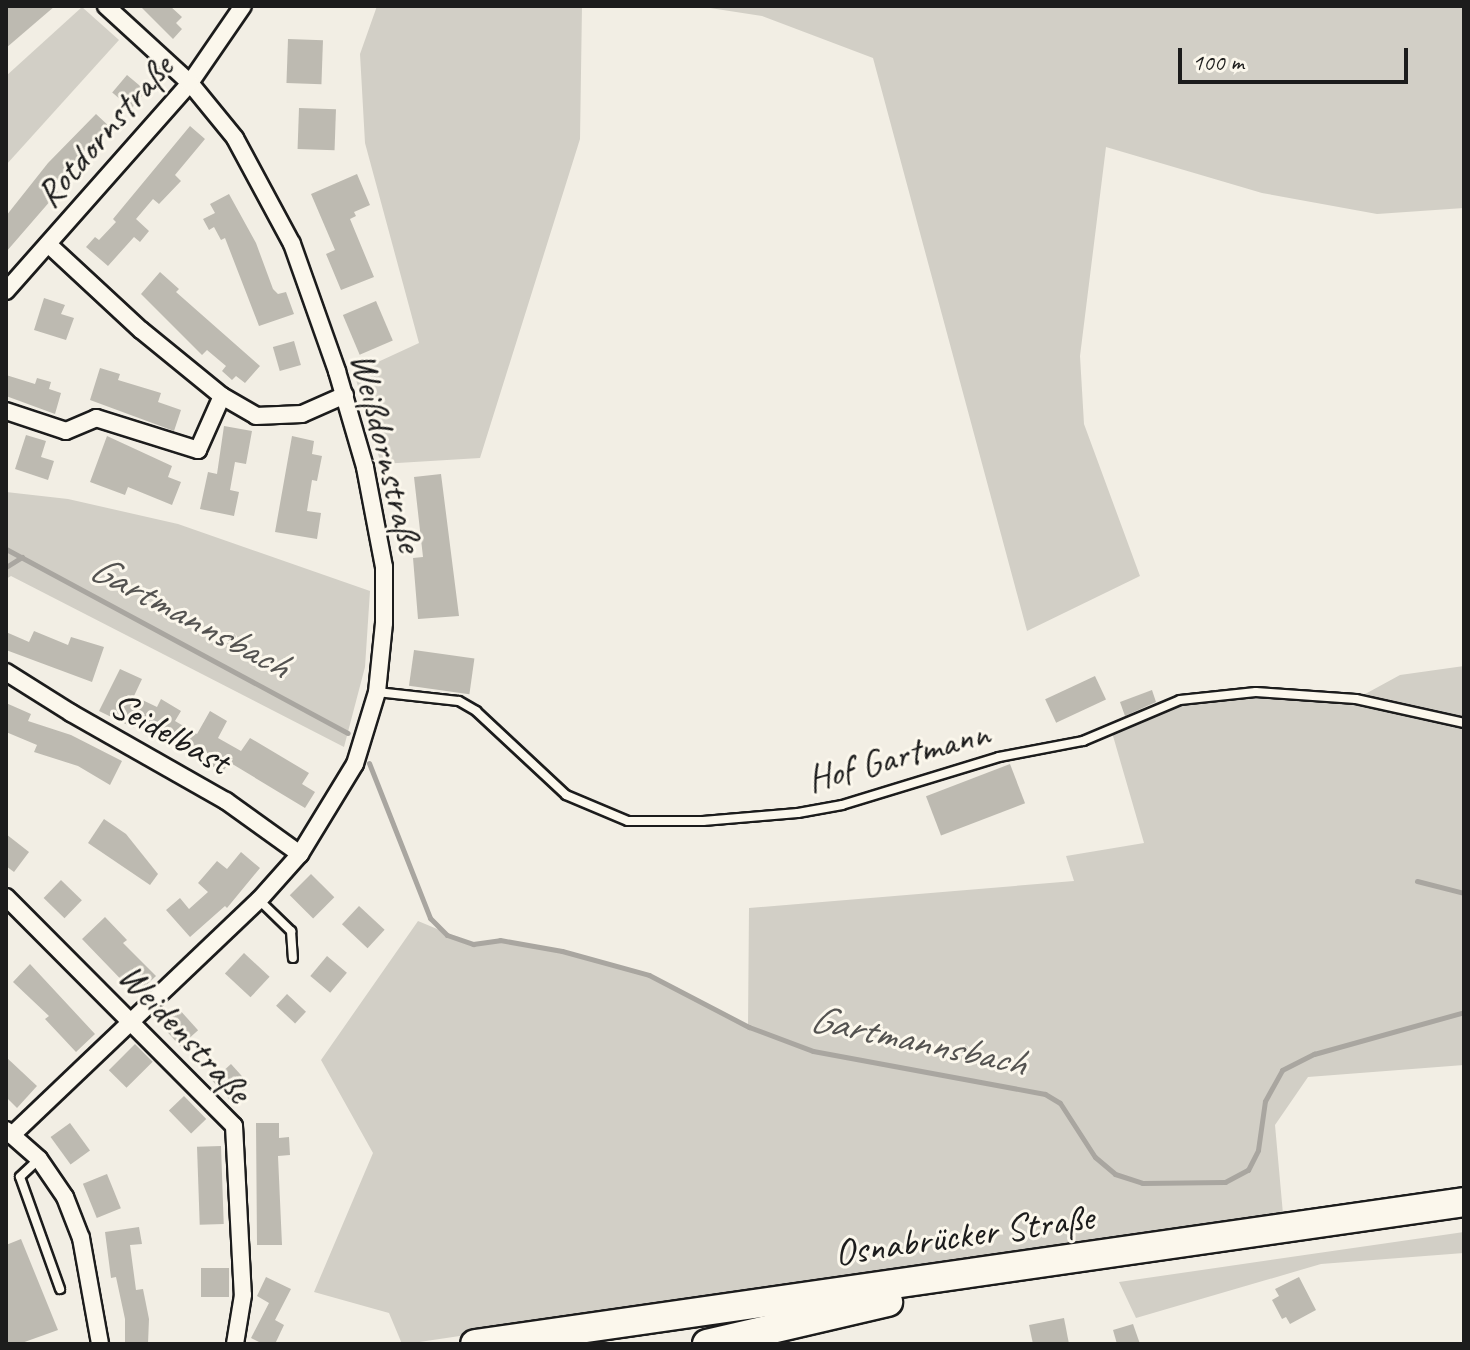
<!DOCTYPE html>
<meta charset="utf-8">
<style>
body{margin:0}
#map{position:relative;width:1470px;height:1350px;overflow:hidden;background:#f2eee4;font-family:Caveat,sans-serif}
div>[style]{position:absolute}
.green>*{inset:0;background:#d2cfc6}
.stream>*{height:5px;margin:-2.5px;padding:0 2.5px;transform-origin:2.5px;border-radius:2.5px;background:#a9a6a0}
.building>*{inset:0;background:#bdbab1;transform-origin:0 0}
.roads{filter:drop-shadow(2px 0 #1c1c1c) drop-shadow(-2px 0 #1c1c1c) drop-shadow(0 2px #1c1c1c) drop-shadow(0 -2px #1c1c1c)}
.lane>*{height:8px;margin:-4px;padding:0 4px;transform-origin:4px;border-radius:4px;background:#fbf7ec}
.street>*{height:16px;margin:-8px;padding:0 8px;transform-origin:8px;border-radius:8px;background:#fbf7ec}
.highway>*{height:28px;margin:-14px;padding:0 14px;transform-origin:14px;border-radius:14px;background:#fbf7ec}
span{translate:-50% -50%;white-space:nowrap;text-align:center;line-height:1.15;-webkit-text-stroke:6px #fbf7ec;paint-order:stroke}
.street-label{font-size:38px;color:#1c1c1c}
.water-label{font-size:40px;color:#545351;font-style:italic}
.frame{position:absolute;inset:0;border:8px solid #1c1c1c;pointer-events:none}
.scale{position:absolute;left:1178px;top:48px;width:230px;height:36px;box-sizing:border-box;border:4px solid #1c1c1c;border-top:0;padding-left:10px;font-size:24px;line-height:28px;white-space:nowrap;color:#1c1c1c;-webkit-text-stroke:6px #fbf7ec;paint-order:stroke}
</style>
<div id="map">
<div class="green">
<div style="clip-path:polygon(377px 6px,582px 6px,580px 139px,480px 458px,381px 464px,354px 373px,419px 343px,365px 143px,360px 54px)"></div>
<div style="clip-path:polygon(697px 6px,1464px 6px,1464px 208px,1377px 214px,1262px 193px,1106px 147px,1080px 356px,1084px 424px,1140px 576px,1027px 631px,873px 58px,762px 16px)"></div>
<div style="clip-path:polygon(82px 7px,119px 40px,6px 165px,6px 76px)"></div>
<div style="clip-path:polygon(6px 492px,68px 499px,178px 524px,370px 591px,365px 667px,344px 747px,11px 576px,6px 579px)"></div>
<div style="clip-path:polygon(1464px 666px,1464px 1065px,1308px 1077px,1275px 1125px,1283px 1214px,406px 1344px,402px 1344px,389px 1313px,314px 1292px,373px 1153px,321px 1060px,418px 921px,473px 944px,500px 940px,562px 951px,649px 975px,748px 1027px,749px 908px,1074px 881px,1066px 856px,1144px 843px,1111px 729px,1180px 700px,1256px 692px,1356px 699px,1400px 675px)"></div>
<div style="clip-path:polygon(1464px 1232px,1464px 1253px,1321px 1264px,1136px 1318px,1119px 1282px)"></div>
</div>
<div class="stream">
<div style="left:6px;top:549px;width:388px;rotate:28.3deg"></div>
<div style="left:6px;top:567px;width:19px;rotate:-32deg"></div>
<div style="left:369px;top:763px;width:167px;rotate:68.5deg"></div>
<div style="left:430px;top:918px;width:24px;rotate:45deg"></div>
<div style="left:447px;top:935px;width:28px;rotate:19deg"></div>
<div style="left:473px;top:944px;width:27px;rotate:-8deg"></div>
<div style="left:500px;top:940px;width:63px;rotate:10.1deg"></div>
<div style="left:562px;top:951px;width:90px;rotate:15.4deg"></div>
<div style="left:649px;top:975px;width:113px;rotate:27.5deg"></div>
<div style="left:749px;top:1027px;width:68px;rotate:20.6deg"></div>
<div style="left:813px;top:1051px;width:236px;rotate:10.5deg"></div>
<div style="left:1045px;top:1094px;width:17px;rotate:31deg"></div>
<div style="left:1060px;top:1103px;width:64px;rotate:57.1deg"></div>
<div style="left:1095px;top:1157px;width:26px;rotate:40deg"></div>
<div style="left:1115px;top:1174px;width:28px;rotate:18deg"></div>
<div style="left:1142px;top:1183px;width:83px;rotate:-0.7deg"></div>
<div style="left:1225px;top:1182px;width:26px;rotate:-28deg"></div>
<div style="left:1248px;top:1170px;width:22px;rotate:-63deg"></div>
<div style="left:1258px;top:1150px;width:49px;rotate:-81.9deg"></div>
<div style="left:1265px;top:1101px;width:35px;rotate:-61deg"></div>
<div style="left:1282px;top:1070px;width:36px;rotate:-27deg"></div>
<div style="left:1314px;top:1054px;width:156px;rotate:-15.6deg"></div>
<div style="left:1417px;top:881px;width:49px;rotate:14.3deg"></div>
</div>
<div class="building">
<div style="clip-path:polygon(6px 6px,55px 6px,6px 48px)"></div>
<div style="clip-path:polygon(140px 6px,170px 6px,182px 17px,176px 23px,182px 29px,173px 39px)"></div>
<div style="left:288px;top:39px;width:35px;height:44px;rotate:2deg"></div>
<div style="left:127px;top:75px;width:25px;height:23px;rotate:40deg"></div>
<div style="left:299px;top:108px;width:37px;height:41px;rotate:2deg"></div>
<div style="clip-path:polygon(96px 114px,112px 129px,98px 144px,94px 141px,51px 187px,58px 192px,6px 252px,6px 216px,48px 163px)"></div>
<div style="clip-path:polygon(190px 126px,205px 139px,175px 175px,181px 181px,159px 204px,153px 199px,136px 219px,149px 231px,140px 242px,134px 237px,108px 266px,86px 247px,95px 237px,99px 240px,116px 222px,113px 219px)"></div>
<div style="clip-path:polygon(357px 174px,370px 205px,354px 212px,356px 216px,350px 219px,374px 277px,341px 290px,326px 254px,335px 250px,311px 194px)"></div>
<div style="clip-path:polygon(229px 194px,256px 243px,273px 289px,278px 294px,286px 292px,294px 314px,259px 326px,225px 238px,221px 240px,214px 227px,209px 230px,203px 219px,215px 213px,210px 204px)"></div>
<div style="clip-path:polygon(160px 272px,179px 289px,176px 292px,260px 366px,245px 383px,236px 376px,232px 380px,222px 371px,226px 366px,207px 350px,202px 355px,141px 294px)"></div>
<div style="clip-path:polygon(44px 298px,65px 305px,61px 314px,74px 318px,66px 340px,34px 330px)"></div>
<div style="left:376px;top:301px;width:43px;height:36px;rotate:67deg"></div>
<div style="left:294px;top:341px;width:25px;height:22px;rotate:74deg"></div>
<div style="clip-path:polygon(100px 368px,120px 374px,118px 380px,161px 393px,158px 402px,181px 410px,174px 431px,90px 400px)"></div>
<div style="clip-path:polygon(6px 375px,35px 384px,37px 378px,51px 382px,49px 389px,61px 393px,55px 414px,6px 396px)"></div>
<div style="clip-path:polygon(224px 426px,252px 431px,246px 464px,235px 462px,230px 490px,239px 492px,234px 516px,200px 509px,208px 472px,217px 474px)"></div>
<div style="clip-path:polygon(26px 435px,46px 441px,41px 457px,54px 461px,48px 480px,15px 469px)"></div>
<div style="clip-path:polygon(107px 436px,172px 466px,168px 477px,181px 482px,172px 505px,128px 487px,125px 495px,90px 482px)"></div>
<div style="clip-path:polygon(292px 436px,314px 441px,312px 454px,322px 456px,317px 481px,312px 480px,307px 511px,321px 513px,317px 539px,275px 532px)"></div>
<div style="clip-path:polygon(441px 474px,459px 616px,418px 619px,413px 558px,423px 557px,414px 477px)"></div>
<div style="clip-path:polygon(34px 631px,68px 645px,71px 637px,104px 647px,92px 682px,6px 650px,6px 632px,29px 642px)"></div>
<div style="left:414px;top:650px;width:61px;height:36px;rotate:8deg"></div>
<div style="clip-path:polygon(120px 669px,142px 679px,134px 696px,157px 707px,161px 699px,181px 711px,175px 721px,197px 734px,210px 711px,227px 721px,218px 738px,241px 751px,250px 738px,309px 773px,302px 784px,315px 792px,305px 808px,229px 762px,223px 772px,136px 724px,134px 728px,99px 711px)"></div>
<div style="left:1095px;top:676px;width:26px;height:55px;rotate:65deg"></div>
<div style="clip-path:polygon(1152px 690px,1156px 702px,1125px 716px,1120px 702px)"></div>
<div style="clip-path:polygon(6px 703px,31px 714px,28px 721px,71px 735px,122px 761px,110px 785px,78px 766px,34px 752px,37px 745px,6px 732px)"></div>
<div style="left:1010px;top:764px;width:42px;height:90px;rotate:69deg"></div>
<div style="clip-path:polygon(104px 819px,126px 834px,158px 874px,150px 885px,88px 843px)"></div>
<div style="clip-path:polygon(6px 834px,29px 852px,14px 872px,6px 866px)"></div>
<div style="clip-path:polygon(241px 852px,260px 868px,227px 908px,225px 906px,190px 937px,166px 910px,180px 898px,189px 909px,208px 892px,198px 883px,217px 861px,227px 869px)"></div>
<div style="left:311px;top:874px;width:33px;height:30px;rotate:45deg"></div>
<div style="left:61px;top:880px;width:29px;height:25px;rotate:44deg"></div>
<div style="left:359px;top:906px;width:35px;height:25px;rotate:43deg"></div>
<div style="clip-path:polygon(105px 917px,127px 940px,123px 943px,156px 976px,136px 995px,82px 939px)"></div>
<div style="left:244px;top:953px;width:35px;height:28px;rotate:43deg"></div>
<div style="left:327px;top:956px;width:26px;height:26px;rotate:40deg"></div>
<div style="clip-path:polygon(30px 964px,95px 1034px,76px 1052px,45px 1019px,49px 1016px,13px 982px)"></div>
<div style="left:287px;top:994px;width:26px;height:16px;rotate:43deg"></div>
<div style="left:178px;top:1008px;width:30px;height:24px;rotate:48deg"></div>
<div style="left:135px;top:1044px;width:25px;height:37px;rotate:45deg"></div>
<div style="clip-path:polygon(6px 1057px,37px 1086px,17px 1108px,6px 1097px)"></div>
<div style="left:231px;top:1064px;width:28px;height:25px;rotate:48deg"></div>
<div style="left:184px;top:1096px;width:32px;height:21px;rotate:46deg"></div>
<div style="left:70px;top:1123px;width:34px;height:24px;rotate:54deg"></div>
<div style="clip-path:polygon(256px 1123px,279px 1123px,279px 1138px,289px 1137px,290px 1155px,278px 1156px,282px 1245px,257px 1245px)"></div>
<div style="left:221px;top:1146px;width:78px;height:24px;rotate:88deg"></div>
<div style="left:107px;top:1174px;width:37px;height:26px;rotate:68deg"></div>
<div style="clip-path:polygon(139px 1227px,142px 1244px,130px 1245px,136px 1290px,143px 1289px,149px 1319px,148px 1344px,125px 1344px,125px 1319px,116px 1277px,111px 1278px,105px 1232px)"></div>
<div style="clip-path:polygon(21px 1239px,58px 1330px,19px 1344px,6px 1344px,6px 1245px)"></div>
<div style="left:201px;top:1268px;width:28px;height:29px"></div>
<div style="clip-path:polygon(266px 1277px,291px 1289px,275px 1320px,284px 1325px,275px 1344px,263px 1344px,251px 1338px,269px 1303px,257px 1296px)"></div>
<div style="clip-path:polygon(1299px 1277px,1316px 1310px,1290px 1324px,1286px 1317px,1282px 1319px,1272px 1300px,1279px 1296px,1275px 1289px)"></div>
<div style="clip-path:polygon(1064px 1318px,1069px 1344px,1033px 1344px,1029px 1325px)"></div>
<div style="clip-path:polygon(1133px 1324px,1140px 1344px,1117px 1344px,1113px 1330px)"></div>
</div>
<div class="roads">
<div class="lane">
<div style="left:377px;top:692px;width:82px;rotate:6.3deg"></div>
<div style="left:459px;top:701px;width:20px;rotate:30deg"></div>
<div style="left:476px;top:711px;width:123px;rotate:43deg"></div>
<div style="left:566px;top:795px;width:67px;rotate:22.8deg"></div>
<div style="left:628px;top:821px;width:75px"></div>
<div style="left:703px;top:821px;width:95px;rotate:-4.8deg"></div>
<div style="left:798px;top:813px;width:45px;rotate:-10.3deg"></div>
<div style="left:842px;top:805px;width:164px;rotate:-17deg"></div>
<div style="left:999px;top:757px;width:86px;rotate:-10.8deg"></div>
<div style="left:1083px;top:741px;width:105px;rotate:-22.9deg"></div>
<div style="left:1180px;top:700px;width:76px;rotate:-6deg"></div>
<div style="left:1256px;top:692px;width:100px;rotate:4deg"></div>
<div style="left:1356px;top:699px;width:111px;rotate:12.5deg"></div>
<div style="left:259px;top:900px;width:45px;rotate:44.1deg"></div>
<div style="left:291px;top:931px;width:27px;rotate:86deg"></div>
<div style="left:39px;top:1159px;width:26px;rotate:137deg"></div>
<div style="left:20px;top:1177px;width:119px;rotate:70.3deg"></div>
</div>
<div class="street">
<div style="left:48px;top:244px;width:127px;rotate:42.8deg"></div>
<div style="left:141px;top:330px;width:104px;rotate:39.2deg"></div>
<div style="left:222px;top:396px;width:39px;rotate:30deg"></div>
<div style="left:256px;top:416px;width:46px;rotate:-2.5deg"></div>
<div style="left:302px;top:414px;width:47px;rotate:-23.8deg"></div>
<div style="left:6px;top:291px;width:278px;rotate:-48.5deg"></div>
<div style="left:190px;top:83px;width:93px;rotate:-55.5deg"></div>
<div style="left:6px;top:411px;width:63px;rotate:18.4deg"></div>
<div style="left:66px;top:431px;width:33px;rotate:-23deg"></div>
<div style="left:96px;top:418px;width:107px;rotate:17.4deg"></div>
<div style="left:198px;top:450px;width:59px;rotate:-66deg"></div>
<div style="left:6px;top:672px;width:77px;rotate:32.2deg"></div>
<div style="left:71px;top:713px;width:178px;rotate:29.6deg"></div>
<div style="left:226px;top:801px;width:91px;rotate:35.6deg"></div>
<div style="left:6px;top:897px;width:323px;rotate:45.1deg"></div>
<div style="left:234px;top:1126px;width:169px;rotate:87deg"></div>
<div style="left:243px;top:1295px;width:50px;rotate:99.3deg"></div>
<div style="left:6px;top:1130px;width:44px;rotate:41.3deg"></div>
<div style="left:39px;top:1159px;width:46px;rotate:55.6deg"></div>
<div style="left:65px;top:1197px;width:44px;rotate:68.7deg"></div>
<div style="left:81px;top:1238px;width:108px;rotate:79.8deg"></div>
<div style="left:12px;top:1135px;width:341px;rotate:-43.6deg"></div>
<div style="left:259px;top:900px;width:62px;rotate:-48.3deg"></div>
<div style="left:300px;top:854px;width:105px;rotate:-58.6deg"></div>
<div style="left:355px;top:764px;width:75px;rotate:-73deg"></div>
<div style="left:377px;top:692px;width:69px;rotate:-84.2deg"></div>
<div style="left:384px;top:623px;width:56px;rotate:-90deg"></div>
<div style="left:384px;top:567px;width:102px;rotate:-100.8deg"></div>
<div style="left:365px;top:467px;width:100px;rotate:-106.3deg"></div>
<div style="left:337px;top:371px;width:135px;rotate:-109.5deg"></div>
<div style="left:292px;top:244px;width:120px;rotate:-118.3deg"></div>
<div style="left:235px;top:138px;width:71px;rotate:-129.3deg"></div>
<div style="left:190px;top:83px;width:114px;rotate:-137.5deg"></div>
</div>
<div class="highway">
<div style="left:475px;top:1344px;width:999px;rotate:-8.17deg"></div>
<div style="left:707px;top:1344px;width:186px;rotate:-13.1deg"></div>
</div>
</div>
<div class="street-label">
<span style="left:104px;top:131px;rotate:-49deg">Rotdornstraße</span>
<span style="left:387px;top:452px;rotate:76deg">Weißdornstraße</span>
<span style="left:170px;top:733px;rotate:29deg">Seidelbast</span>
<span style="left:898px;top:756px;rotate:-15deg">Hof Gartmann</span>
<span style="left:185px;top:1033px;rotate:47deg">Weidenstraße</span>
<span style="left:964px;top:1235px;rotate:-8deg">Osnabrücker Straße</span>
</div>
<div class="water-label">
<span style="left:190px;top:616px;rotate:28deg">Gartmannsbach</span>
<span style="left:918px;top:1040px;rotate:12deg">Gartmannsbach</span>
</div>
<div class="frame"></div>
<div class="scale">100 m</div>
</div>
